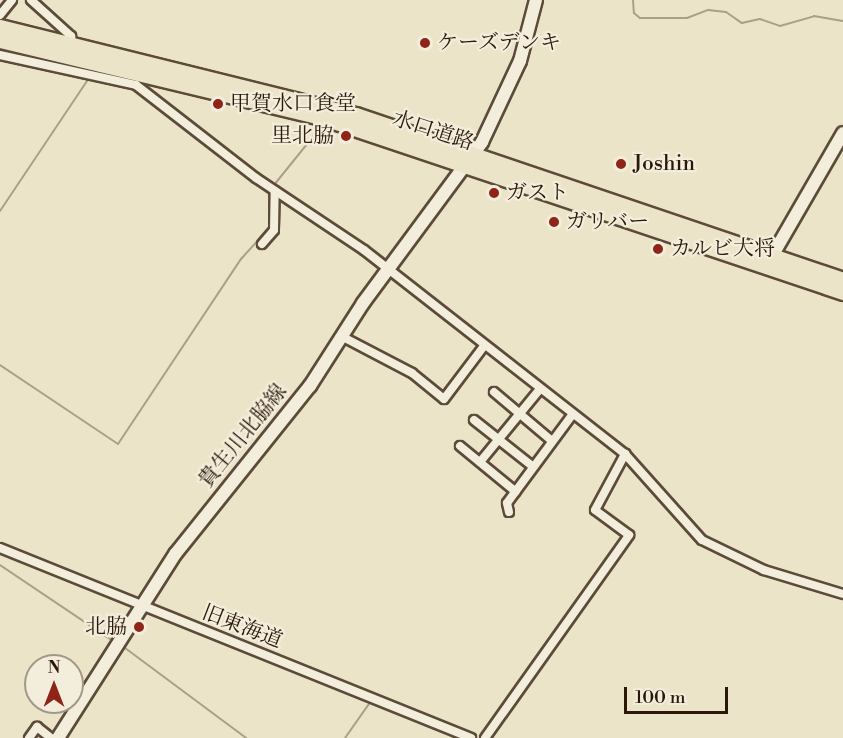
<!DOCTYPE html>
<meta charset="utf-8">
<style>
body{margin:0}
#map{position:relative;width:843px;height:738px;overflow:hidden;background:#ece4c9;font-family:"Libre Bodoni","Noto Serif JP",serif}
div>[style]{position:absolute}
.stream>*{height:2px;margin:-1px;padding:0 1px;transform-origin:1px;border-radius:1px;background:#ab9f88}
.roads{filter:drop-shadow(2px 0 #5c4b39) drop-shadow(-2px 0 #5c4b39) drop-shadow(0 2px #5c4b39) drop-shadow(0 -2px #5c4b39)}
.street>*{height:8px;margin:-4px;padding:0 4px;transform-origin:4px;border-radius:4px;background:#f3eddc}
.secondary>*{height:12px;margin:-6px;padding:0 6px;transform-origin:6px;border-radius:6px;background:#f3eddc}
.highway>*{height:15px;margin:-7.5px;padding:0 7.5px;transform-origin:7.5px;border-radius:7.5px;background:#ece4c9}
.dots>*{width:16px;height:16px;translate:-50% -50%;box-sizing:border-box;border:3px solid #f3eddc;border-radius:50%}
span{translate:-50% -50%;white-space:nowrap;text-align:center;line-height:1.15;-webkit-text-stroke:4.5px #f3eddc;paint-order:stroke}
.poi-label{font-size:21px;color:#2c1809}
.left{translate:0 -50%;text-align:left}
.right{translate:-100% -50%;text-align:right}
.street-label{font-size:21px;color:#2c1809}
.north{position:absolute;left:24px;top:654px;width:60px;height:60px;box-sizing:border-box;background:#f3eddc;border:2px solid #a39888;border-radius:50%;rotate:0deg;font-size:16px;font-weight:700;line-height:24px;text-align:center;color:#2c1809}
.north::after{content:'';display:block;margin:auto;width:21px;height:27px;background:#8f2418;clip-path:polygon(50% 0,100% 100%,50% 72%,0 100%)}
.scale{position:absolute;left:624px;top:687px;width:104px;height:27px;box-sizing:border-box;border:3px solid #2c1809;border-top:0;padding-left:8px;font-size:18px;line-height:21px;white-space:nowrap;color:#2c1809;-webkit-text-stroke:4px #f3eddc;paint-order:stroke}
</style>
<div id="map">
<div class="stream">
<div style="left:633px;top:0;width:13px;rotate:86deg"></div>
<div style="left:634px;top:13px;width:8px;rotate:40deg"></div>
<div style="left:640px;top:18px;width:47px"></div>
<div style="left:687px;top:18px;width:22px;rotate:-21deg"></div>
<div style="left:708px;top:10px;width:18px;rotate:6deg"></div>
<div style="left:726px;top:12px;width:19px;rotate:35deg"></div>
<div style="left:742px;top:23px;width:18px;rotate:-13deg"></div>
<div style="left:760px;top:19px;width:21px;rotate:19deg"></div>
<div style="left:780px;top:26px;width:35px;rotate:-16deg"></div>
<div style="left:814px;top:16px;width:29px;rotate:10deg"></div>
<div style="left:0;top:49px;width:105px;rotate:13.2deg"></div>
<div style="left:187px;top:119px;width:81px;rotate:38deg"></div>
<div style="left:274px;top:185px;width:67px;rotate:-51.1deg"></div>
<div style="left:0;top:211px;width:160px;rotate:-56.2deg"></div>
<div style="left:0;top:365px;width:142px;rotate:33.8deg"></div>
<div style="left:118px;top:444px;width:222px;rotate:-56.4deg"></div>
<div style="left:241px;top:259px;width:43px;rotate:-47.8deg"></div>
<div style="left:270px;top:227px;width:37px;rotate:-92deg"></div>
<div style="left:0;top:565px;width:136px;rotate:33.9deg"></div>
<div style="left:121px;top:645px;width:156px;rotate:36.6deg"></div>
<div style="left:345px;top:738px;width:45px;rotate:-54.9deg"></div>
</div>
<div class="roads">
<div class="street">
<div style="left:31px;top:0;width:54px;rotate:42deg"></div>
<div style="left:71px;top:36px;width:8px;rotate:83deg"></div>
<div style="left:0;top:15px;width:19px;rotate:-51deg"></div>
<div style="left:0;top:55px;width:139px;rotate:12.4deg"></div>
<div style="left:136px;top:85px;width:152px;rotate:37.8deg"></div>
<div style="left:256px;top:178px;width:130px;rotate:33.7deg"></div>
<div style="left:364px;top:250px;width:331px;rotate:38deg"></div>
<div style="left:625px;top:454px;width:115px;rotate:48.2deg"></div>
<div style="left:702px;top:540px;width:69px;rotate:25.8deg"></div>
<div style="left:764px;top:570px;width:83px;rotate:16.9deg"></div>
<div style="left:262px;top:244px;width:18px;rotate:-49deg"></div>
<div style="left:274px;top:230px;width:39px;rotate:-89deg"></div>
<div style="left:343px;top:337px;width:78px;rotate:27.6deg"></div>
<div style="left:412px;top:373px;width:41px;rotate:39.1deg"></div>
<div style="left:444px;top:399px;width:66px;rotate:-53deg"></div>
<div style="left:494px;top:392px;width:76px;rotate:40.2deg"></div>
<div style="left:474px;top:420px;width:74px;rotate:38.4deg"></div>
<div style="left:460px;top:446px;width:72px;rotate:39.4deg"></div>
<div style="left:480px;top:462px;width:94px;rotate:-50.6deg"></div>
<div style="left:509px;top:512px;width:9px;rotate:-103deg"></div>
<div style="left:507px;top:503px;width:109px;rotate:-53.5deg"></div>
<div style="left:0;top:548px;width:508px;rotate:21.97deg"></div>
<div style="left:29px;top:738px;width:14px;rotate:-54deg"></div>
<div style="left:37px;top:727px;width:18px;rotate:38deg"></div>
<div style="left:485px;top:738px;width:249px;rotate:-54.6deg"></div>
<div style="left:629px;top:535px;width:42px;rotate:-143.7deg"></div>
<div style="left:595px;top:510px;width:64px;rotate:-61.8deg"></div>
</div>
<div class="secondary">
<div style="left:768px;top:263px;width:150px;rotate:-60deg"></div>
<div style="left:58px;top:738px;width:219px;rotate:-57.5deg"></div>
<div style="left:176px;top:553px;width:214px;rotate:-51.3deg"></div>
<div style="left:310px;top:386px;width:98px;rotate:-57.4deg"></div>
<div style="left:363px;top:303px;width:200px;rotate:-53.5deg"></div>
<div style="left:482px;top:142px;width:89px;rotate:-64.9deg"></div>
<div style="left:520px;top:61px;width:63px;rotate:-75.3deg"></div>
</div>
<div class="highway">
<div style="left:0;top:27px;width:367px;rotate:13.9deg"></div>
<div style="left:356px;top:115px;width:514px;rotate:18.72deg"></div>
<div style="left:0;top:40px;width:330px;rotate:13.5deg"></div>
<div style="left:321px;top:117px;width:551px;rotate:18.53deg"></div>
</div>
</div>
<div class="dots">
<div style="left:425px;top:43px;background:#8f2418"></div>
<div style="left:218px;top:104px;background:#8f2418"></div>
<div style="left:346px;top:136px;background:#8f2418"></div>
<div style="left:621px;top:164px;background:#8f2418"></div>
<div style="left:494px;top:193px;background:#8f2418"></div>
<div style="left:554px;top:222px;background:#8f2418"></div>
<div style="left:658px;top:249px;background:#8f2418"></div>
<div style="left:139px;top:627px;background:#8f2418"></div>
</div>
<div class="poi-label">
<span class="left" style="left:437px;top:43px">ケーズデンキ</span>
<span class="left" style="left:230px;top:104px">甲賀水口食堂</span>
<span class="right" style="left:334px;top:136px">里北脇</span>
<span class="left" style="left:633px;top:164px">Joshin</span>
<span class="left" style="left:506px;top:193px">ガスト</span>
<span class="left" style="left:566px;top:222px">ガリバー</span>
<span class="left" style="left:670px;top:249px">カルビ大将</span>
<span class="right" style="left:127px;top:627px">北脇</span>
</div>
<div class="street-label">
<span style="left:433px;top:131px;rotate:18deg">水口道路</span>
<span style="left:243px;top:436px;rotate:-51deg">貴生川北脇線</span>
<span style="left:242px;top:627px;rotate:21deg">旧東海道</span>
</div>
<div class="north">N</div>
<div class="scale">100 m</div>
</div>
